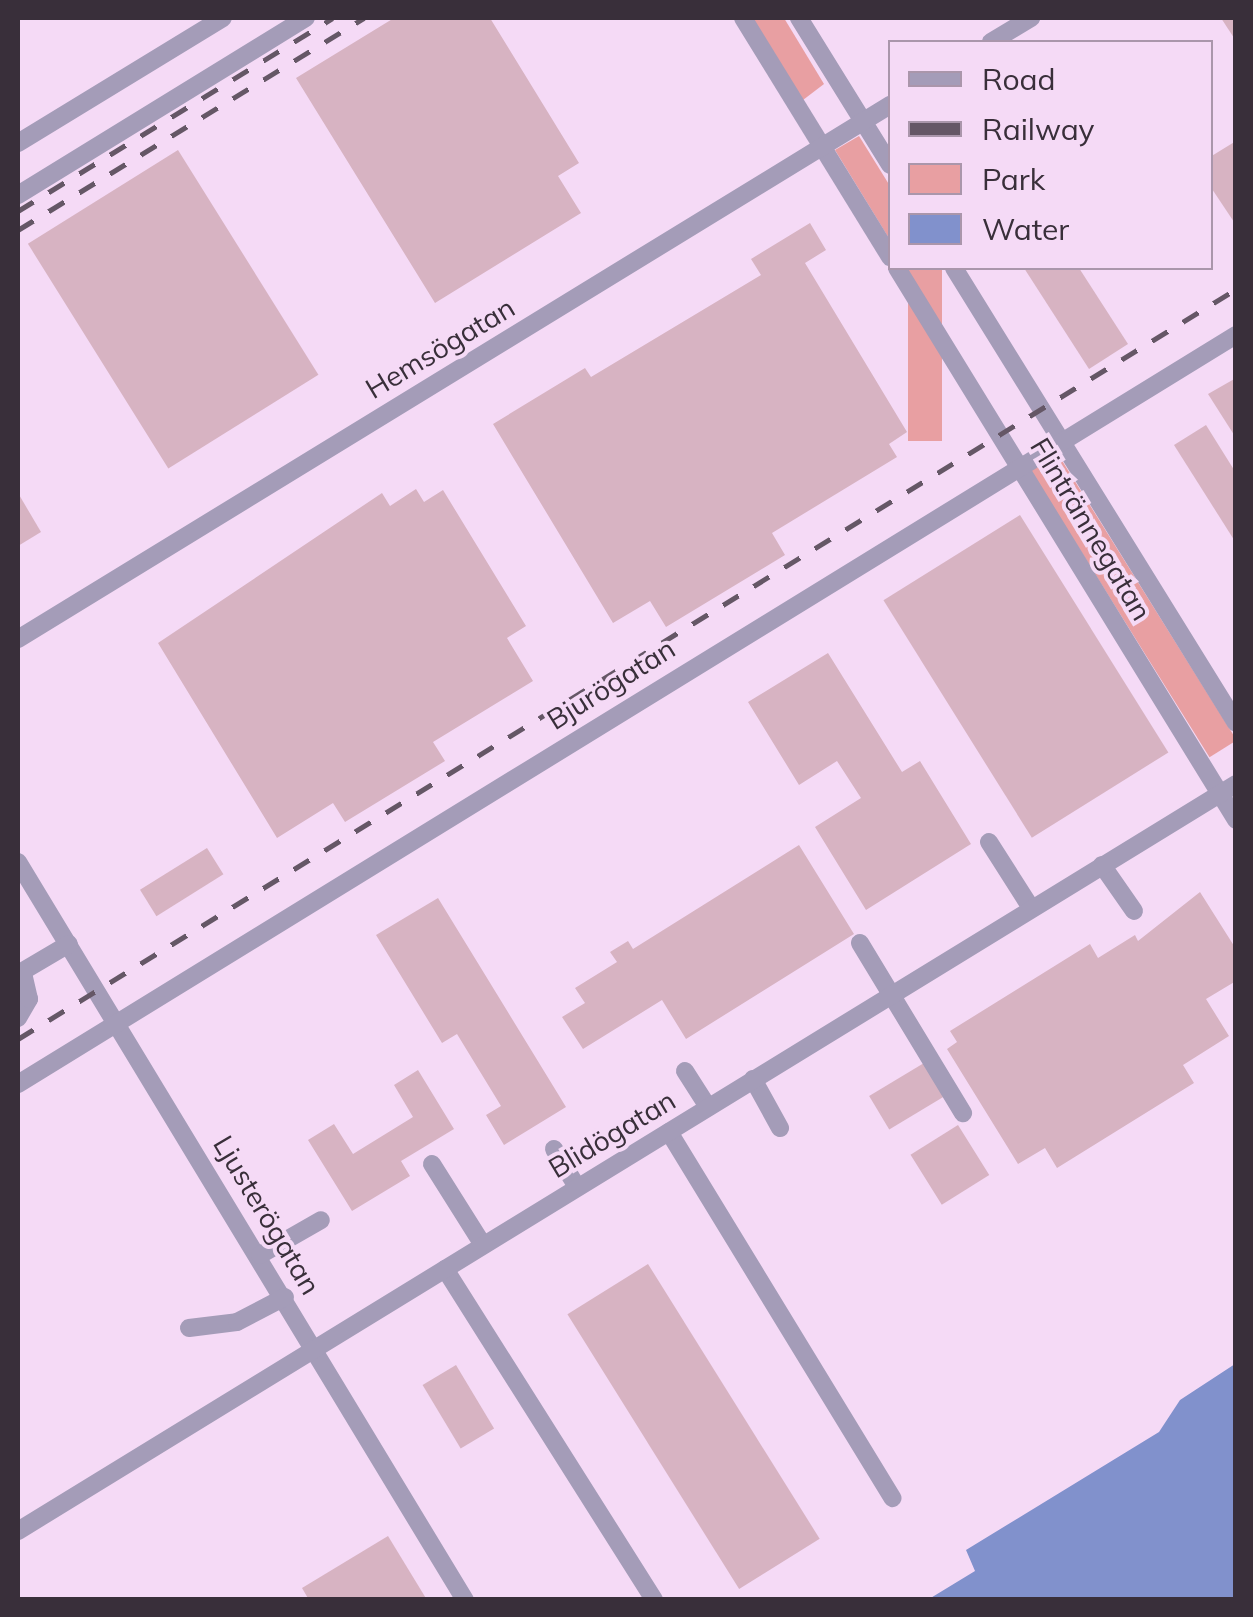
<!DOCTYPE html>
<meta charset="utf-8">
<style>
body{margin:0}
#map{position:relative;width:1253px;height:1617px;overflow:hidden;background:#f5daf6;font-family:Mulish,sans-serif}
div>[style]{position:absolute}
.green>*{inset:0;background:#e89fa2;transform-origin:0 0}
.water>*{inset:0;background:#8191cc}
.building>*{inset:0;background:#d7b3c2;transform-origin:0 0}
.minor>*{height:18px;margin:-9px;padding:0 9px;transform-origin:9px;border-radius:9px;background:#a49cb8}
.rail>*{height:5px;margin-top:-2.5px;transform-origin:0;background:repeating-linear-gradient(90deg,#655766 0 18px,transparent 0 36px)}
span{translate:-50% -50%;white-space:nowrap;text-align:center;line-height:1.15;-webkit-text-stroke:8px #f5daf6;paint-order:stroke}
.street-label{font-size:28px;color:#392f3a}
.frame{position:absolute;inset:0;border:20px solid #392f3a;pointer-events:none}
.legend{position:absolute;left:888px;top:40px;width:325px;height:230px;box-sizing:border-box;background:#f5daf6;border:2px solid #aa96ab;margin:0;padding:12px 18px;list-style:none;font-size:30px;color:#392f3a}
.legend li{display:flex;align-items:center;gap:20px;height:50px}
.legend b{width:50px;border:2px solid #aa96ab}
</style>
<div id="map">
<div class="green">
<div style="clip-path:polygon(752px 18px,784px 18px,824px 84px,803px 100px)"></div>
<div style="clip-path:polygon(859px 136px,890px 186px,890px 240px,835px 150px)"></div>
<div style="left:908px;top:268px;width:34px;height:173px"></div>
<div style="left:1056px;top:451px;width:341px;height:32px;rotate:58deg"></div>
</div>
<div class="water">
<div style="clip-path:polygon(1235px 1364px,1235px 1599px,929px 1599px,975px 1571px,966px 1550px,1159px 1432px,1180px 1400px)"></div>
</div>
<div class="building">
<div style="clip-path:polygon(394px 18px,490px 18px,579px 163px,558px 176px,581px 213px,435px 303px,296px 78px)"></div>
<div style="clip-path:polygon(1221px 18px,1236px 18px,1236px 41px)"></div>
<div style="clip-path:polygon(1236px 141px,1236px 225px,1210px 186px,1210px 157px)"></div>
<div style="left:178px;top:150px;width:265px;height:177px;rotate:58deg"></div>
<div style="clip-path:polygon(810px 223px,826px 250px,805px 263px,907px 432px,889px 444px,897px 457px,772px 533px,785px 555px,666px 627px,650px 601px,613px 623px,493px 424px,585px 368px,591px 377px,761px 275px,751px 259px)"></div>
<div style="clip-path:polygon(1024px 268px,1079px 268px,1128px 344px,1089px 369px)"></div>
<div style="clip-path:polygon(1236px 378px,1236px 438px,1208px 394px)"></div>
<div style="clip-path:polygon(1206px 425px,1236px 473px,1236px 543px,1174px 445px)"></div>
<div style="clip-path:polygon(416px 489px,424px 502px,443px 490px,526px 626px,507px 638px,533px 681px,433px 742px,445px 761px,345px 822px,333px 803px,277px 838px,158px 643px,382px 493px,390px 506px)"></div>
<div style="clip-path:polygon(18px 493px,41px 532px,18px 546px)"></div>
<div style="left:1020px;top:515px;width:280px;height:161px;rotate:58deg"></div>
<div style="clip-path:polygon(828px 653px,902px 772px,920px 761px,971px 844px,866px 910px,815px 827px,861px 798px,837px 761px,799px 785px,748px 702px)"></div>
<div style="clip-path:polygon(799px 845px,854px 934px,686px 1039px,662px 1000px,583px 1049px,562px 1017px,585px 1003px,575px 988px,617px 962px,610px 952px,628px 941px,633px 949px)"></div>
<div style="left:207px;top:848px;width:31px;height:79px;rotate:58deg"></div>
<div style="clip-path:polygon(1200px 892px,1236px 949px,1236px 981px,1206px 999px,1229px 1036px,1183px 1065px,1194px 1083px,1057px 1168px,1045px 1148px,1018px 1164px,947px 1049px,957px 1042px,950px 1031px,1090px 944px,1098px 958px,1135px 935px,1138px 941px)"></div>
<div style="clip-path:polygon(438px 898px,566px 1107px,504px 1145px,486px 1115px,501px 1106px,457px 1034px,442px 1043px,376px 935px)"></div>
<div style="left:924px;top:1063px;width:39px;height:64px;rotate:59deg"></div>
<div style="clip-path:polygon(418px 1070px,454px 1129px,401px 1161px,410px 1176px,352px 1211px,308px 1140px,334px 1124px,353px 1154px,413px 1117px,394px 1085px)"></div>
<div style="left:958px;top:1125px;width:59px;height:56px;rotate:58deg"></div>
<div style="left:648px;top:1264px;width:324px;height:95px;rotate:58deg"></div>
<div style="left:456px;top:1365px;width:74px;height:39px;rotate:59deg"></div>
<div style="clip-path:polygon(388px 1536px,427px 1600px,309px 1600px,302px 1588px)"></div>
</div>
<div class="minor">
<div style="left:743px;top:18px;width:281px;rotate:58.4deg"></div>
<div style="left:799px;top:18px;width:173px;rotate:58.2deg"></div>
<div style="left:991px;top:42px;width:47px;rotate:-31deg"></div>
<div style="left:18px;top:143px;width:240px;rotate:-31.4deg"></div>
<div style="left:18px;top:195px;width:338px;rotate:-31.6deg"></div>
<div style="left:897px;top:268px;width:648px;rotate:58.44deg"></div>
<div style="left:954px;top:268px;width:535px;rotate:58.21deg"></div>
<div style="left:18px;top:639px;width:1023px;rotate:-31.48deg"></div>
<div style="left:989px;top:842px;width:78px;rotate:57.5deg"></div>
<div style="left:18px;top:862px;width:863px;rotate:58.8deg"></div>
<div style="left:1102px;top:865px;width:56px;rotate:55.2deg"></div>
<div style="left:860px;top:943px;width:199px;rotate:58.8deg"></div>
<div style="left:18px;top:974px;width:59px;rotate:-30.5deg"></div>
<div style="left:18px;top:1018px;width:22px;rotate:-60deg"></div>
<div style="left:29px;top:999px;width:27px;rotate:-103deg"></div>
<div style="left:685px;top:1071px;width:43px;rotate:57.4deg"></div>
<div style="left:753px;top:1079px;width:56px;rotate:61.1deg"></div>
<div style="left:18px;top:1084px;width:1430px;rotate:-31.59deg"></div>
<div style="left:669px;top:1132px;width:429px;rotate:58.6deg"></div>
<div style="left:554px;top:1149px;width:44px;rotate:58.8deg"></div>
<div style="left:432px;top:1164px;width:96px;rotate:57.8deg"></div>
<div style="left:260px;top:1255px;width:70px;rotate:-29.8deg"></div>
<div style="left:445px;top:1269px;width:391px;rotate:57.7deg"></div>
<div style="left:189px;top:1328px;width:48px;rotate:-7.1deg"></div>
<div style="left:237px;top:1322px;width:54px;rotate:-27.5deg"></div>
<div style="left:18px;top:1531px;width:1429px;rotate:-31.52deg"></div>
</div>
<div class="rail">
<div style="left:18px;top:211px;width:369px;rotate:-31.5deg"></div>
<div style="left:18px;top:230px;width:406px;rotate:-31.5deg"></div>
<div style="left:18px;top:1039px;width:1430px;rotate:-31.62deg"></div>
</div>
<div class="street-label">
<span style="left:440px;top:348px;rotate:-31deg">Hemsögatan</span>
<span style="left:1091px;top:529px;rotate:59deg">Flintrännegatan</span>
<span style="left:611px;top:684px;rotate:-32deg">Bjurögatan</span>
<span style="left:612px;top:1134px;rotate:-31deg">Blidögatan</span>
<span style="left:267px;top:1215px;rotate:59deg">Ljusterögatan</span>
</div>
<div class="frame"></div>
<ul class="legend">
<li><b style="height:12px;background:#a49cb8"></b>Road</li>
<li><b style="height:12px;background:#655766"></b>Railway</li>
<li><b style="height:28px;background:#e89fa2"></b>Park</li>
<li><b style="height:28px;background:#8191cc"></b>Water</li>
</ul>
</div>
